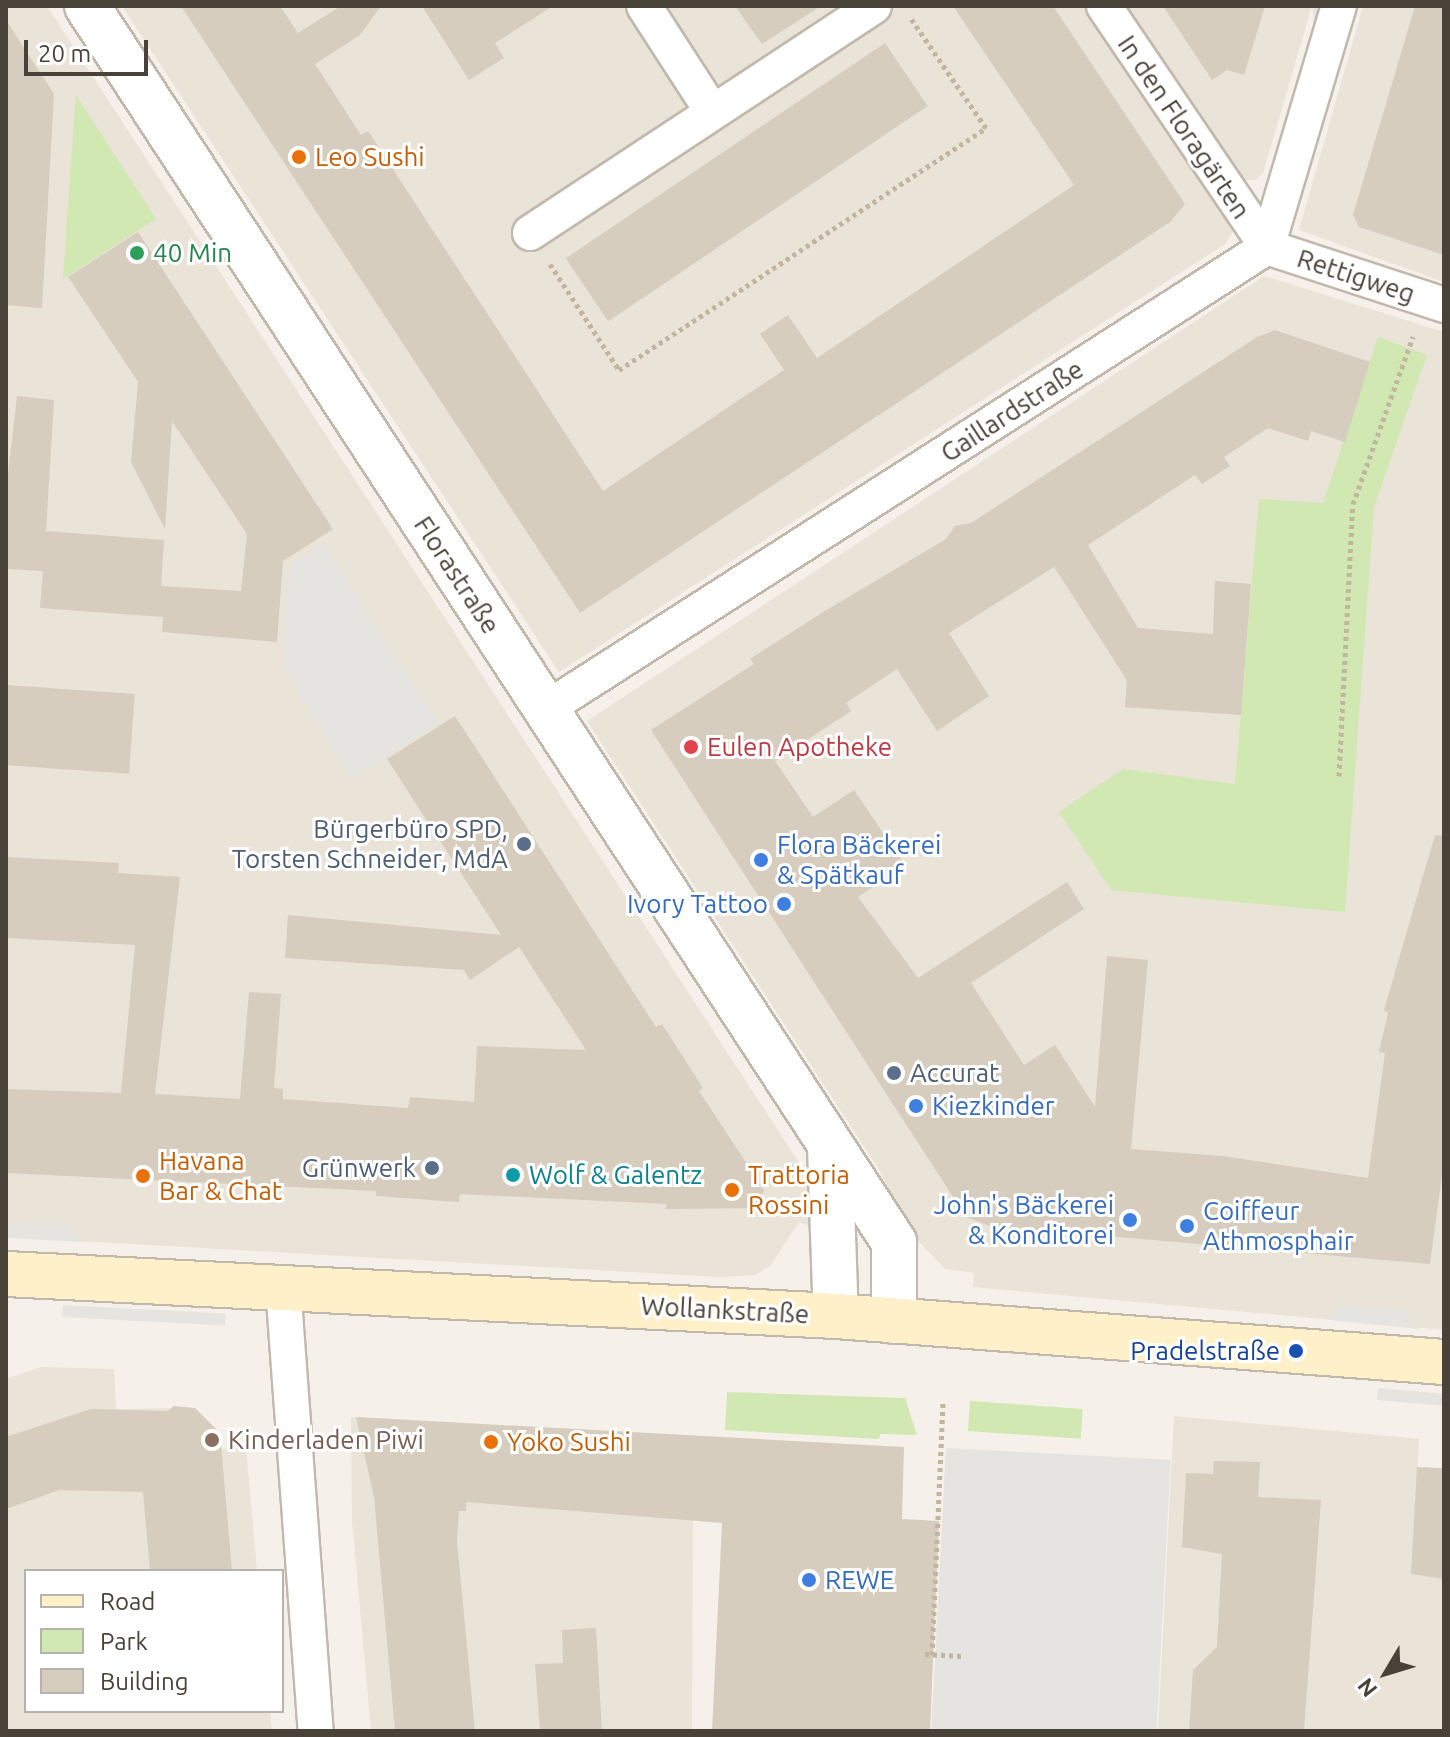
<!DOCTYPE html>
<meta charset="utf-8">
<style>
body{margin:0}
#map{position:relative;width:1450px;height:1737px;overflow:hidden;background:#f5f1ea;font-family:Ubuntu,sans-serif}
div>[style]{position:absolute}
.residential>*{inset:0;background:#e9e3d8}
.green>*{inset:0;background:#d1e8b3;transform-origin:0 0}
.parking>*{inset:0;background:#e6e4e1;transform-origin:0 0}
.building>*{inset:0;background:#d6cdbf;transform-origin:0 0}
.path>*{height:5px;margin-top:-2.5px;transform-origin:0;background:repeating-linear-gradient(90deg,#c2b59d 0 4px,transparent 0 8px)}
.roads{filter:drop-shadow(2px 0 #c0b9ac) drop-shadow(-2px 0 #c0b9ac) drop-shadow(0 2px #c0b9ac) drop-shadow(0 -2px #c0b9ac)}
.minor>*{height:34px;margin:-17px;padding:0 17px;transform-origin:17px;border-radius:17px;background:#fff}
.tertiary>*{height:44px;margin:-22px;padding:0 22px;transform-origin:22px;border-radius:22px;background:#fff}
.secondary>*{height:44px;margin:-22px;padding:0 22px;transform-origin:22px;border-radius:22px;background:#fef1ca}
.dots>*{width:22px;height:22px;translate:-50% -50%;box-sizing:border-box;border:4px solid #fff;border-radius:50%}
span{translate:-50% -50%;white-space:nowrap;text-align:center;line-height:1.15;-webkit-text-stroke:6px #fff;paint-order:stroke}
.street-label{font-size:26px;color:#494238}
.food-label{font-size:26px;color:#c56008}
.left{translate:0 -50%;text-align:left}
.leisure-label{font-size:26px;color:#27864d}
.health-label{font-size:26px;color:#be3a42}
.service-label{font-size:26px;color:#4e5e75}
.right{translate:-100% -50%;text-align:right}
.shop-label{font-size:26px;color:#366cbe}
.culture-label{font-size:26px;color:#0d838f}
.transit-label{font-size:26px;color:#164399}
.education-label{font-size:26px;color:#785e54}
.frame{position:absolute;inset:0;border:8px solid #494238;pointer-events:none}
.legend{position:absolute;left:24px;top:1569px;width:260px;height:144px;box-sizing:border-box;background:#fff;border:2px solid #b6b3af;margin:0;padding:10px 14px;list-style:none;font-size:24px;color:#494238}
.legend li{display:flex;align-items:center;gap:16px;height:40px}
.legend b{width:40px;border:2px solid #b6b3af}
.north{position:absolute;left:1346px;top:1633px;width:80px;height:80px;-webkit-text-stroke:6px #fff;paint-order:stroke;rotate:232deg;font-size:22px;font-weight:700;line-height:32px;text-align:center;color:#494238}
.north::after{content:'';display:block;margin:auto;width:28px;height:36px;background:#494238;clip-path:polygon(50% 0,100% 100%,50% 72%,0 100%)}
.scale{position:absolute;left:24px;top:40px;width:124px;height:36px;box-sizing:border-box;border:4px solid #494238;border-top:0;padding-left:10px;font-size:24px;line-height:28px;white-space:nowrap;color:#494238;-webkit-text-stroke:6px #fff;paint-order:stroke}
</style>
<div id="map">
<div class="residential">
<div style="clip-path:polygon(6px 6px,47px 6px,805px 1172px,813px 1186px,812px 1215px,807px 1225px,799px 1222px,770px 1266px,755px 1275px,720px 1277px,6px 1237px)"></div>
<div style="clip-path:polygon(122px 6px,1095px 6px,1235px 228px,1225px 244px,559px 672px)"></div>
<div style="clip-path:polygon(1121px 6px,1312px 6px,1263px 173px,1256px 180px,1240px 180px)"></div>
<div style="clip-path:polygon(1363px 6px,1444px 6px,1444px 282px,1299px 230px)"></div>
<div style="clip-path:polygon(1264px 276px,1444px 332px,1444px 1330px,973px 1287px,974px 1273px,945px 1269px,912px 1234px,878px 1168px,587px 721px)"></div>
<div style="clip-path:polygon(41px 1367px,114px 1369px,116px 1409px,195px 1408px,220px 1433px,222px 1449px,246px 1447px,257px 1571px,26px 1571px,26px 1711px,270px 1711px,272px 1731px,6px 1731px,6px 1379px)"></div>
<div style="clip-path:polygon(1174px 1416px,1419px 1439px,1416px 1497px,1444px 1500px,1444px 1731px,1158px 1731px)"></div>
<div style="clip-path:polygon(351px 1417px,693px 1437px,692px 1731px,371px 1731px,352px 1520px)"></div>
</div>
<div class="green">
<div style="clip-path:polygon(76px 95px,156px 219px,63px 279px)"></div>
<div style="clip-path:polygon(1378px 337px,1427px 355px,1374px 507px,1345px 912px,1111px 890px,1059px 812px,1123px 769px,1235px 784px,1259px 499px,1323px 503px)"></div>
<div style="clip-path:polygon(727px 1392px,905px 1398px,917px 1435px,880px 1434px,879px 1439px,725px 1430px)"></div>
<div style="left:970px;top:1401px;width:113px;height:30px;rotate:4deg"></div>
</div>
<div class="parking">
<div style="left:1313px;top:6px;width:13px;height:71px"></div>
<div style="clip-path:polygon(322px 543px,438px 723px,351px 779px,283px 666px,290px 566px)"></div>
<div style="clip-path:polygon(9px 1222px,70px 1225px,83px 1242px,6px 1238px)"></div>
<div style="left:63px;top:1305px;width:163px;height:12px;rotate:3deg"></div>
<div style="clip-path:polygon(1339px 1306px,1404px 1311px,1418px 1329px,1329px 1320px)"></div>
<div style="left:1378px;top:1388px;width:66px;height:12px;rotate:5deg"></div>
<div style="left:946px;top:1448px;width:225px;height:283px;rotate:3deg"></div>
</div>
<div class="building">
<div style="clip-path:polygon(181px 6px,280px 6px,298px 33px,341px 6px,381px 6px,360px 35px,315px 64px,361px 135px,368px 131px,603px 491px,784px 370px,760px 334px,788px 315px,817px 358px,1074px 185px,953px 6px,1053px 6px,1185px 204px,1170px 222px,580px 613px)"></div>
<div style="clip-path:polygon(422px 6px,553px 6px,495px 43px,504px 58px,469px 80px)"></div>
<div style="clip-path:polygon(735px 6px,821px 6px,762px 44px)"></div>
<div style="clip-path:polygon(1163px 6px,1265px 6px,1244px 75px,1227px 70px,1212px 80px)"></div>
<div style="clip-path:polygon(1415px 6px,1444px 6px,1444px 255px,1359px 227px,1353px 215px)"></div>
<div style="clip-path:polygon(6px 20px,54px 94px,42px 308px,6px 305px)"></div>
<div style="left:885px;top:43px;width:76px;height:385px;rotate:56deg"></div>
<div style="clip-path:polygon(138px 232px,333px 529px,283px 561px,277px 642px,162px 632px,163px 617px,40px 608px,43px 571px,6px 569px,6px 491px,17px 396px,54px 400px,46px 531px,164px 540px,161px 586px,241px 591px,247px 534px,172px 421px,165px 529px,131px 462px,138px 382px,68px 277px)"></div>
<div style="clip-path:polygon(1275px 330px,1370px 362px,1345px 442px,1311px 431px,1308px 441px,1268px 428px,1224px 457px,1230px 466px,1202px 484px,1195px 475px,1088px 545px,1138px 628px,1213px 634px,1215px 581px,1251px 584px,1241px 715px,1125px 707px,1127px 680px,1054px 567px,949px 633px,989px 696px,937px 731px,897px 669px,846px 703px,851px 711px,775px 761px,813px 817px,854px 790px,905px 865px,858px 897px,918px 978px,1067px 882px,1084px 909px,971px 983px,1024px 1065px,1055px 1045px,1095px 1107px,1107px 956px,1148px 960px,1131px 1149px,1223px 1156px,1368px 1178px,1385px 1053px,1379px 1052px,1388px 1013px,1384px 1010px,1435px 835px,1444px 836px,1444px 1160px,1430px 1264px,990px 1226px,966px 1217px,651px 730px,754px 664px,750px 659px,820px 614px,946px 539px,955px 526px,971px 523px,1257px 337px)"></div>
<div style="left:6px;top:685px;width:129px;height:80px;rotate:4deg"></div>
<div style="clip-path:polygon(455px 716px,656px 1027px,662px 1024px,703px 1088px,699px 1091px,764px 1190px,757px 1208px,666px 1209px,666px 1204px,460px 1194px,459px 1202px,376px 1196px,376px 1191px,6px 1173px,6px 1089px,121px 1093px,135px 945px,6px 938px,6px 857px,119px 863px,118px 873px,180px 877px,155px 1094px,240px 1099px,249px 992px,281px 994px,274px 1088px,283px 1089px,283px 1099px,408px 1108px,410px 1097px,474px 1102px,477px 1046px,586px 1050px,519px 947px,470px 980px,464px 970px,285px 958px,288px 915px,501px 935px,387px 759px)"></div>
<div style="clip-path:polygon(174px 1406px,195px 1408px,220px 1433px,232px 1571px,150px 1571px,143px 1492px,59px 1490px,6px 1509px,6px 1437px,91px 1409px,168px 1411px)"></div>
<div style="clip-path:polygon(356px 1417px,904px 1447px,902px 1519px,939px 1521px,930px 1731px,712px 1731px,722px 1523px,466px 1502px,466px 1511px,459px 1511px,457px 1541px,475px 1731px,395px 1731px,374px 1497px)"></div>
<div style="clip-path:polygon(1214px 1461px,1260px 1462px,1258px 1497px,1321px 1500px,1304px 1731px,1189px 1731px,1193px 1670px,1217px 1647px,1222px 1554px,1182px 1547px,1186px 1473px,1213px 1474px)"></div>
<div style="clip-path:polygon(1417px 1467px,1444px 1468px,1444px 1579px,1411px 1574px)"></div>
<div style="clip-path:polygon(596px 1628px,602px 1731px,540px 1731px,535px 1664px,563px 1663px,562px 1630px)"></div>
</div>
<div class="path">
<div style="left:550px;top:264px;width:126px;rotate:56.9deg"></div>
<div style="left:619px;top:370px;width:440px;rotate:-33.4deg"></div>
<div style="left:986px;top:128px;width:135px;rotate:-124.4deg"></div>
<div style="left:1339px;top:776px;width:272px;rotate:-87.1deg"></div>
<div style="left:1353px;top:504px;width:178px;rotate:-70.3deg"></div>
<div style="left:925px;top:1654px;width:37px;rotate:3deg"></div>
<div style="left:932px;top:1655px;width:255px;rotate:-87.5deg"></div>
</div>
<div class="roads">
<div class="minor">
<div style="left:644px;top:6px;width:125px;rotate:57.1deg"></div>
<div style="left:1104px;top:6px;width:291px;rotate:55.9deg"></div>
<div style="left:530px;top:233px;width:412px;rotate:-33.4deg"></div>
<div style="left:1267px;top:247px;width:186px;rotate:18.1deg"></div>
<div style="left:544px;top:710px;width:859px;rotate:-32.63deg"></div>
<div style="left:1267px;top:247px;width:252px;rotate:-73.4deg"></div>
<div style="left:283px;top:1286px;width:446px;rotate:85.8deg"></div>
</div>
<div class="tertiary">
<div style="left:87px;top:6px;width:1476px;rotate:56.86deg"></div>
<div style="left:894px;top:1242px;width:79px;rotate:90deg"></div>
<div style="left:830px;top:1148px;width:168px;rotate:88deg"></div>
</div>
<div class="secondary">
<div style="left:6px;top:1274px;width:831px;rotate:2.9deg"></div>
<div style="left:836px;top:1316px;width:610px;rotate:4.33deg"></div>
</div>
</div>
<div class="dots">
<div style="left:299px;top:157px;background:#e8710a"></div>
<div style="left:137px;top:253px;background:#2e9e5b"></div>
<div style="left:691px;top:747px;background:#e0444e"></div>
<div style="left:524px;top:844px;background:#5c6f8a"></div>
<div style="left:761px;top:860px;background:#3f7fe0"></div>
<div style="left:784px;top:904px;background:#3f7fe0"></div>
<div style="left:894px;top:1073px;background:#5c6f8a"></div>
<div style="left:916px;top:1106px;background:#3f7fe0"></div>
<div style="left:432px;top:1168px;background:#5c6f8a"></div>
<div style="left:513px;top:1175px;background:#0f9aa8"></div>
<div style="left:143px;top:1176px;background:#e8710a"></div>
<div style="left:732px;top:1190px;background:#e8710a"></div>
<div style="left:1130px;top:1220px;background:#3f7fe0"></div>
<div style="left:1187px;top:1226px;background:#3f7fe0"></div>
<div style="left:1296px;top:1351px;background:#1a4fb4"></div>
<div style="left:212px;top:1440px;background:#8d6e63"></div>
<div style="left:491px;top:1442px;background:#e8710a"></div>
<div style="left:809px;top:1580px;background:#3f7fe0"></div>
</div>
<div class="street-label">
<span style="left:1184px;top:127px;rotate:56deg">In den Floragärten</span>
<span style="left:1356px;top:276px;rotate:18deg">Rettigweg</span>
<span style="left:1012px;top:411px;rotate:-33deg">Gaillardstraße</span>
<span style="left:457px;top:575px;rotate:57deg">Florastraße</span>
<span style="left:725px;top:1310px;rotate:3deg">Wollankstraße</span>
</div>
<div class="food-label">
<span class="left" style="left:315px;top:157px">Leo Sushi</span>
<span class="left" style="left:159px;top:1176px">Havana<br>Bar &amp; Chat</span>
<span class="left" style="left:748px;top:1190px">Trattoria<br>Rossini</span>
<span class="left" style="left:507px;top:1442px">Yoko Sushi</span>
</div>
<div class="leisure-label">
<span class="left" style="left:153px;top:253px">40 Min</span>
</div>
<div class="health-label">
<span class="left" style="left:707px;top:747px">Eulen Apotheke</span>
</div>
<div class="service-label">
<span class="right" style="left:508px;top:844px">Bürgerbüro SPD,<br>Torsten Schneider, MdA</span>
<span class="left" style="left:910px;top:1073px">Accurat</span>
<span class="right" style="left:416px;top:1168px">Grünwerk</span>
</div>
<div class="shop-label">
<span class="left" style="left:777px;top:860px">Flora Bäckerei<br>&amp; Spätkauf</span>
<span class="right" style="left:768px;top:904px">Ivory Tattoo</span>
<span class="left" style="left:932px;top:1106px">Kiezkinder</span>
<span class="right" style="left:1114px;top:1220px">John's Bäckerei<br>&amp; Konditorei</span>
<span class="left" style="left:1203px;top:1226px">Coiffeur<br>Athmosphair</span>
<span class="left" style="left:825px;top:1580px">REWE</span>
</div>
<div class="culture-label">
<span class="left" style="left:529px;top:1175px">Wolf &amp; Galentz</span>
</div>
<div class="transit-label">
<span class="right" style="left:1280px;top:1351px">Pradelstraße</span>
</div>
<div class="education-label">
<span class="left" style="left:228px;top:1440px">Kinderladen Piwi</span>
</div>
<div class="frame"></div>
<ul class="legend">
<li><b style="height:10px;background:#fef1ca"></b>Road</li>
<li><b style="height:22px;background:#d1e8b3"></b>Park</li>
<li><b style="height:22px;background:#d6cdbf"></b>Building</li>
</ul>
<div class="north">N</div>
<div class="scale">20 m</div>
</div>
